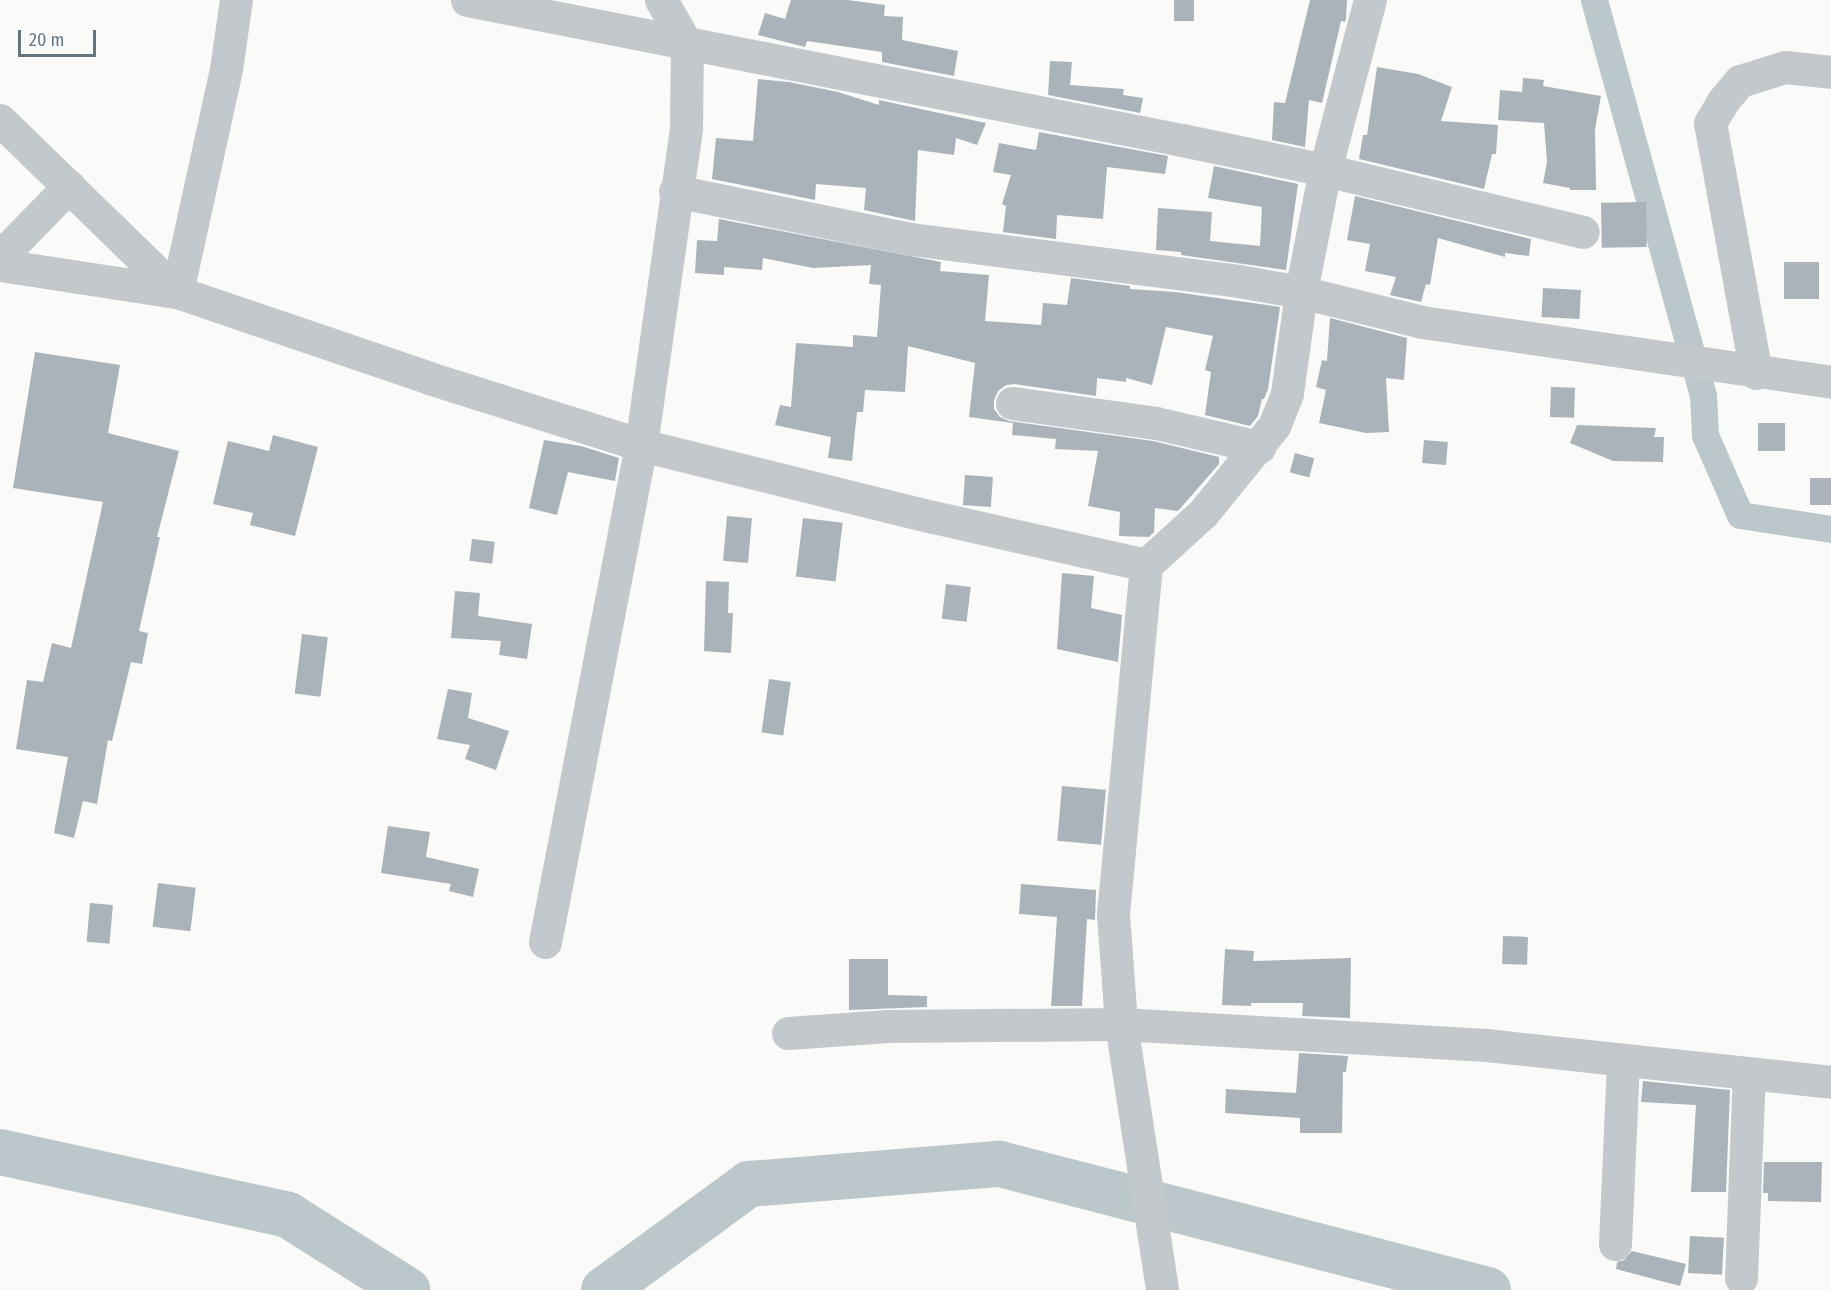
<!DOCTYPE html>
<style>
body{margin:0}
#map{position:relative;width:1831px;height:1290px;overflow:hidden;background:#fafaf8;font-family:"Fira Sans Condensed",sans-serif}
div>[style]{position:absolute}
.canal>*{height:27px;margin:-13.5px;padding:0 13.5px;transform-origin:13.5px;border-radius:13.5px;background:#bbc7cb}
.river>*{height:46px;margin:-23px;padding:0 23px;transform-origin:23px;border-radius:23px;background:#bbc7cb}
.building>*{inset:0;background:#aab3b9;transform-origin:0 0}
.minor>*{height:33px;margin:-16.5px;padding:0 16.5px;transform-origin:16.5px;border-radius:16.5px;background:#c3c8cc}
span{translate:-50% -50%;white-space:nowrap;text-align:center;line-height:1.15;-webkit-text-stroke:6px #fff;paint-order:stroke}
.scale{position:absolute;left:18px;top:30px;width:78px;height:27px;box-sizing:border-box;border:3px solid #657683;border-top:0;padding-left:8px;font-size:18px;line-height:21px;white-space:nowrap;color:#657683;-webkit-text-stroke:4px #fff;paint-order:stroke}
</style>
<div id="map">
<div class="canal">
<div style="left:1594px;top:0;width:410px;rotate:74.6deg"></div>
<div style="left:1703px;top:395px;width:40px;rotate:87.1deg"></div>
<div style="left:1705px;top:435px;width:87px;rotate:66.4deg"></div>
<div style="left:1740px;top:515px;width:92px;rotate:8.7deg"></div>
</div>
<div class="river">
<div style="left:0;top:1152px;width:295px;rotate:12.3deg"></div>
<div style="left:288px;top:1215px;width:141px;rotate:32.2deg"></div>
<div style="left:604px;top:1290px;width:180px;rotate:-36.2deg"></div>
<div style="left:749px;top:1184px;width:252px;rotate:-4.6deg"></div>
<div style="left:1000px;top:1164px;width:504px;rotate:14.48deg"></div>
</div>
<div class="building">
<div style="clip-path:polygon(791px 0,848px 0,885px 5px,884px 16px,903px 17px,902px 40px,958px 51px,954px 76px,882px 62px,882px 52px,807px 41px,805px 47px,758px 35px,765px 13px,785px 19px)"></div>
<div style="left:1174px;top:0;width:20px;height:21px"></div>
<div style="clip-path:polygon(1310px 0,1347px 0,1346px 18px,1345px 22px,1341px 21px,1322px 103px,1309px 100px,1305px 147px,1272px 140px,1274px 102px,1285px 103px)"></div>
<div style="clip-path:polygon(1050px 61px,1072px 62px,1070px 85px,1124px 89px,1123px 95px,1143px 98px,1140px 113px,1048px 95px)"></div>
<div style="clip-path:polygon(1377px 67px,1418px 74px,1452px 87px,1441px 121px,1498px 125px,1496px 154px,1492px 154px,1484px 189px,1359px 159px,1363px 135px,1367px 135px)"></div>
<div style="clip-path:polygon(1523px 78px,1544px 80px,1543px 86px,1601px 96px,1595px 129px,1596px 190px,1570px 190px,1570px 188px,1543px 183px,1547px 162px,1544px 123px,1498px 120px,1500px 90px,1522px 92px)"></div>
<div style="clip-path:polygon(758px 79px,789px 82px,838px 92px,879px 105px,879px 100px,986px 123px,977px 145px,956px 138px,954px 155px,918px 150px,915px 221px,864px 210px,866px 188px,816px 184px,815px 200px,712px 179px,716px 138px,753px 141px)"></div>
<div style="clip-path:polygon(1039px 132px,1168px 156px,1165px 174px,1107px 167px,1103px 219px,1057px 215px,1056px 239px,1003px 232px,1006px 206px,1002px 204px,1011px 175px,993px 172px,999px 143px,1036px 150px)"></div>
<div style="clip-path:polygon(1214px 166px,1298px 184px,1286px 270px,1181px 255px,1181px 252px,1156px 250px,1158px 208px,1212px 212px,1210px 241px,1260px 246px,1262px 207px,1208px 198px)"></div>
<div style="clip-path:polygon(1355px 196px,1531px 239px,1529px 256px,1505px 253px,1505px 257px,1438px 238px,1430px 285px,1426px 284px,1421px 302px,1390px 295px,1396px 277px,1365px 271px,1370px 244px,1347px 240px)"></div>
<div style="left:1646px;top:202px;width:45px;height:45px;rotate:89deg"></div>
<div style="clip-path:polygon(719px 219px,941px 262px,940px 271px,989px 275px,985px 321px,1041px 325px,1043px 303px,1067px 305px,1071px 278px,1130px 286px,1130px 289px,1175px 292px,1280px 307px,1268px 389px,1264px 399px,1262px 399px,1258px 416px,1250px 426px,1205px 415px,1211px 372px,1205px 370px,1213px 336px,1166px 327px,1152px 385px,1126px 378px,1126px 382px,1097px 378px,1096px 396px,1015px 384px,1006px 385px,998px 391px,994px 400px,994px 409px,1000px 417px,1009px 421px,1153px 441px,1219px 457px,1219px 464px,1178px 511px,1155px 508px,1154px 532px,1149px 537px,1119px 536px,1120px 512px,1088px 506px,1098px 451px,1055px 449px,1056px 439px,1012px 435px,1013px 423px,969px 417px,975px 363px,908px 346px,905px 392px,865px 390px,863px 412px,857px 412px,852px 461px,828px 458px,831px 437px,775px 425px,780px 405px,791px 407px,796px 343px,853px 347px,853px 335px,877px 337px,881px 285px,869px 284px,871px 265px,813px 268px,763px 258px,762px 270px,724px 267px,724px 275px,695px 273px,697px 240px,717px 241px)"></div>
<div style="left:1784px;top:262px;width:35px;height:37px"></div>
<div style="left:1543px;top:288px;width:38px;height:29px;rotate:3deg"></div>
<div style="clip-path:polygon(1330px 318px,1407px 338px,1404px 380px,1386px 378px,1389px 432px,1366px 433px,1319px 423px,1326px 390px,1316px 387px,1322px 360px,1327px 361px)"></div>
<div style="clip-path:polygon(35px 352px,120px 365px,108px 433px,179px 451px,157px 537px,160px 537px,139px 631px,148px 633px,142px 664px,131px 662px,112px 741px,108px 740px,97px 804px,83px 801px,74px 838px,54px 833px,68px 757px,16px 749px,27px 680px,43px 682px,52px 643px,71px 648px,103px 502px,13px 488px)"></div>
<div style="left:1551px;top:387px;width:24px;height:30px;rotate:2deg"></div>
<div style="left:1758px;top:423px;width:27px;height:28px"></div>
<div style="clip-path:polygon(1577px 425px,1656px 428px,1654px 437px,1664px 437px,1663px 462px,1613px 461px,1570px 443px)"></div>
<div style="clip-path:polygon(273px 435px,318px 447px,295px 536px,250px 525px,253px 513px,213px 504px,228px 441px,269px 451px)"></div>
<div style="clip-path:polygon(544px 440px,581px 446px,619px 458px,615px 481px,568px 472px,557px 515px,529px 508px)"></div>
<div style="left:1424px;top:440px;width:24px;height:23px;rotate:5deg"></div>
<div style="left:1295px;top:453px;width:20px;height:20px;rotate:15deg"></div>
<div style="left:965px;top:475px;width:28px;height:30px;rotate:4deg"></div>
<div style="left:1810px;top:478px;width:21px;height:27px"></div>
<div style="left:727px;top:516px;width:25px;height:45px;rotate:5deg"></div>
<div style="left:803px;top:518px;width:40px;height:59px;rotate:7deg"></div>
<div style="left:472px;top:539px;width:23px;height:22px;rotate:7deg"></div>
<div style="clip-path:polygon(1062px 573px,1094px 576px,1091px 608px,1122px 615px,1118px 662px,1057px 649px)"></div>
<div style="clip-path:polygon(706px 581px,729px 582px,728px 613px,733px 613px,731px 653px,704px 651px)"></div>
<div style="left:946px;top:584px;width:25px;height:35px;rotate:7deg"></div>
<div style="clip-path:polygon(455px 591px,480px 593px,478px 616px,532px 624px,527px 659px,499px 655px,501px 641px,451px 638px)"></div>
<div style="left:302px;top:634px;width:26px;height:60px;rotate:7deg"></div>
<div style="left:769px;top:679px;width:22px;height:54px;rotate:8deg"></div>
<div style="clip-path:polygon(448px 689px,472px 693px,468px 718px,509px 731px,496px 770px,465px 759px,470px 745px,437px 739px)"></div>
<div style="left:1062px;top:786px;width:44px;height:55px;rotate:5deg"></div>
<div style="clip-path:polygon(388px 826px,430px 832px,426px 857px,479px 869px,473px 897px,449px 891px,451px 884px,381px 873px)"></div>
<div style="left:158px;top:883px;width:38px;height:44px;rotate:7deg"></div>
<div style="clip-path:polygon(1021px 884px,1096px 890px,1095px 920px,1087px 919px,1082px 1006px,1051px 1006px,1057px 917px,1019px 914px)"></div>
<div style="left:90px;top:903px;width:23px;height:39px;rotate:5deg"></div>
<div style="left:1503px;top:936px;width:25px;height:28px;rotate:2deg"></div>
<div style="clip-path:polygon(1225px 949px,1254px 951px,1253px 961px,1351px 958px,1350px 1018px,1302px 1016px,1303px 1003px,1251px 1003px,1251px 1006px,1222px 1005px)"></div>
<div style="clip-path:polygon(849px 959px,888px 959px,888px 995px,927px 996px,927px 1007px,849px 1010px)"></div>
<div style="clip-path:polygon(1299px 1053px,1348px 1056px,1346px 1072px,1343px 1072px,1342px 1133px,1300px 1133px,1300px 1118px,1225px 1113px,1226px 1089px,1296px 1093px)"></div>
<div style="clip-path:polygon(1643px 1081px,1730px 1090px,1726px 1192px,1691px 1192px,1696px 1105px,1641px 1102px)"></div>
<div style="clip-path:polygon(1764px 1162px,1822px 1162px,1821px 1202px,1768px 1201px,1768px 1193px,1763px 1193px)"></div>
<div style="left:1690px;top:1236px;width:34px;height:37px;rotate:3deg"></div>
<div style="clip-path:polygon(1632px 1251px,1686px 1264px,1680px 1286px,1616px 1269px,1617px 1262px,1624px 1260px)"></div>
</div>
<div class="minor">
<div style="left:467px;top:0;width:729px;rotate:11.08deg"></div>
<div style="left:1182px;top:140px;width:146px;rotate:11.8deg"></div>
<div style="left:1325px;top:170px;width:265px;rotate:13.5deg"></div>
<div style="left:0;top:120px;width:247px;rotate:44.2deg"></div>
<div style="left:177px;top:292px;width:266px;rotate:18.8deg"></div>
<div style="left:429px;top:378px;width:222px;rotate:17.5deg"></div>
<div style="left:641px;top:445px;width:301px;rotate:13.9deg"></div>
<div style="left:933px;top:517px;width:218px;rotate:12.7deg"></div>
<div style="left:1146px;top:565px;width:351px;rotate:95.4deg"></div>
<div style="left:1113px;top:914px;width:110px;rotate:85.8deg"></div>
<div style="left:1121px;top:1024px;width:269px;rotate:81.2deg"></div>
<div style="left:675px;top:191px;width:241px;rotate:11.5deg"></div>
<div style="left:911px;top:239px;width:330px;rotate:7.3deg"></div>
<div style="left:1238px;top:281px;width:64px;rotate:9.9deg"></div>
<div style="left:1301px;top:292px;width:125px;rotate:13.9deg"></div>
<div style="left:1422px;top:322px;width:413px;rotate:8.3deg"></div>
<div style="left:0;top:257px;width:99px;rotate:-45.8deg"></div>
<div style="left:0;top:265px;width:179px;rotate:8.7deg"></div>
<div style="left:177px;top:292px;width:228px;rotate:-77.6deg"></div>
<div style="left:226px;top:69px;width:70px;rotate:-81.8deg"></div>
<div style="left:1756px;top:373px;width:254px;rotate:-100.4deg"></div>
<div style="left:1710px;top:123px;width:26px;rotate:-59deg"></div>
<div style="left:1723px;top:101px;width:26px;rotate:-50deg"></div>
<div style="left:1740px;top:81px;width:47px;rotate:-17.3deg"></div>
<div style="left:1785px;top:67px;width:46px;rotate:6.2deg"></div>
<div style="left:1012px;top:403px;width:145px;rotate:7.9deg"></div>
<div style="left:1156px;top:423px;width:106px;rotate:13.1deg"></div>
<div style="left:1146px;top:565px;width:77px;rotate:-42.4deg"></div>
<div style="left:1203px;top:513px;width:112px;rotate:-50.8deg"></div>
<div style="left:1274px;top:426px;width:35px;rotate:-68deg"></div>
<div style="left:1287px;top:393px;width:102px;rotate:-82.1deg"></div>
<div style="left:1301px;top:292px;width:124px;rotate:-78.9deg"></div>
<div style="left:1325px;top:170px;width:176px;rotate:-75.2deg"></div>
<div style="left:545px;top:942px;width:506px;rotate:-79.07deg"></div>
<div style="left:641px;top:445px;width:321px;rotate:-81.9deg"></div>
<div style="left:686px;top:127px;width:82px;rotate:-89.3deg"></div>
<div style="left:687px;top:45px;width:52px;rotate:-120deg"></div>
<div style="left:788px;top:1033px;width:100px;rotate:-4deg"></div>
<div style="left:888px;top:1026px;width:233px;rotate:-0.5deg"></div>
<div style="left:1121px;top:1024px;width:366px;rotate:3.3deg"></div>
<div style="left:1486px;top:1045px;width:347px;rotate:6.1deg"></div>
<div style="left:1615px;top:1244px;width:184px;rotate:-87.5deg"></div>
<div style="left:1741px;top:1278px;width:205px;rotate:-87.8deg"></div>
</div>
<div class="scale">20 m</div>
</div>
